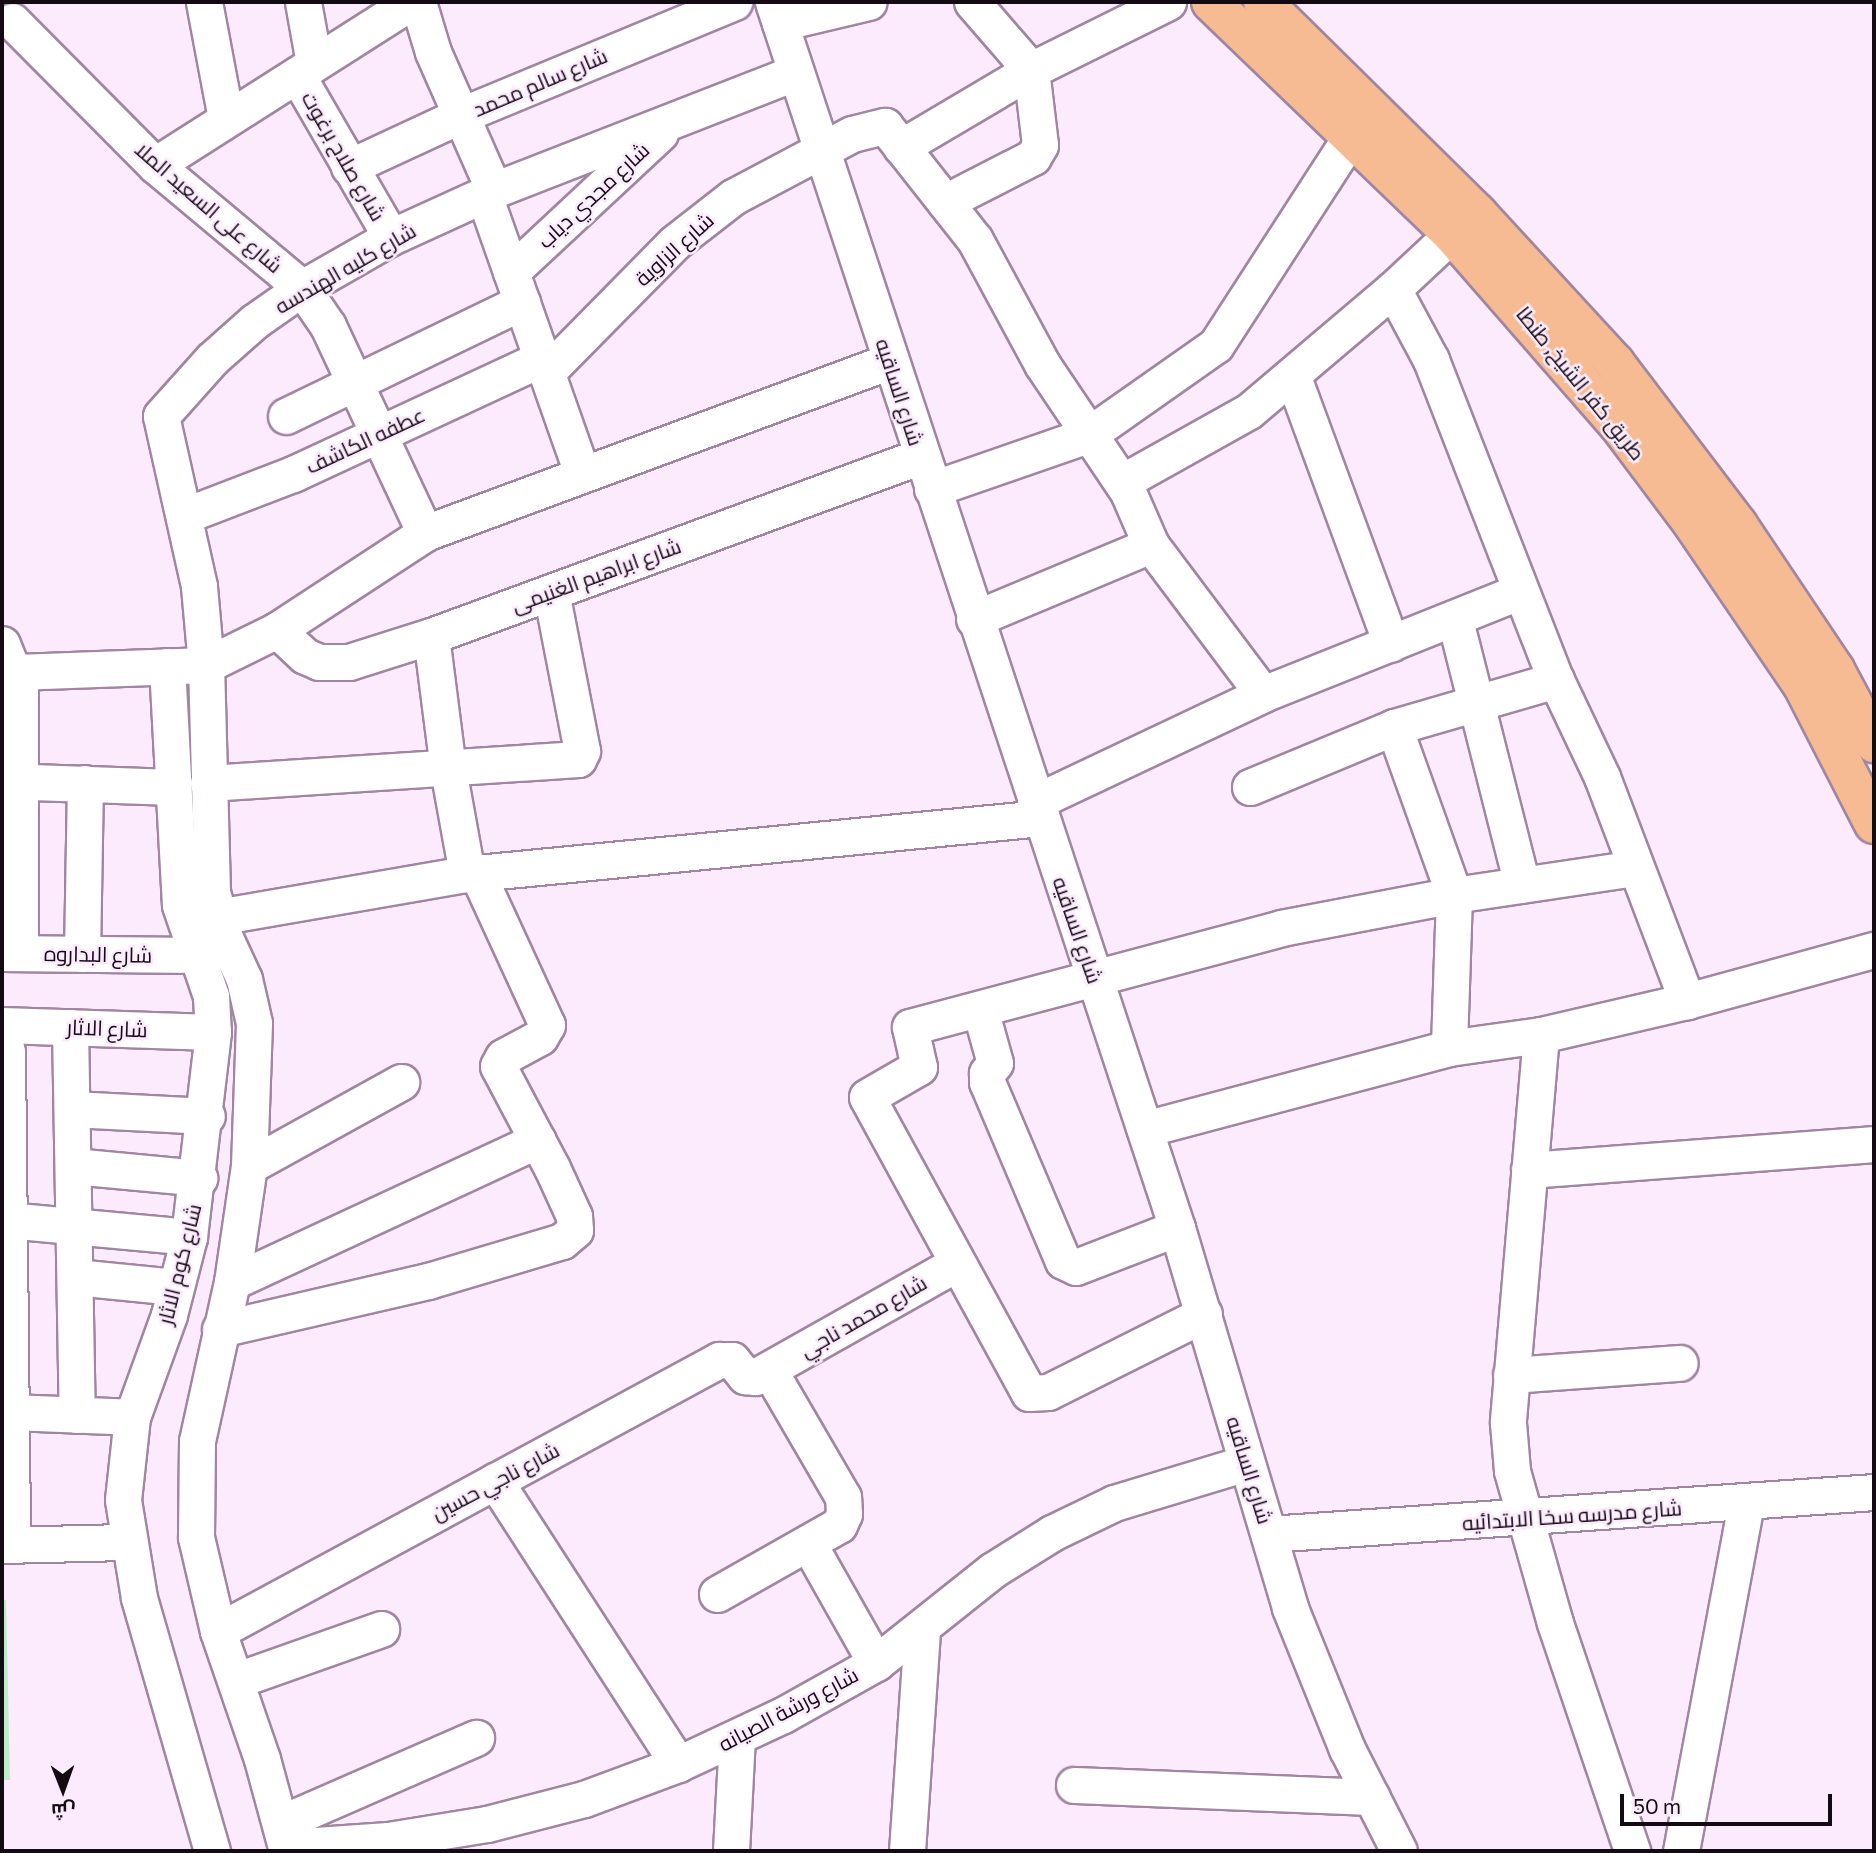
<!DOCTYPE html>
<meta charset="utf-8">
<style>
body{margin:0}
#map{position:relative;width:1876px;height:1853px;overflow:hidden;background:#fcebfd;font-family:Commissioner,Cairo,sans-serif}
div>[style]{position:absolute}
.green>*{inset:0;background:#beeccb}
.roads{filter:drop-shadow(2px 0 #a086a1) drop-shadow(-2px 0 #a086a1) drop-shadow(0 2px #a086a1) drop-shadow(0 -2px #a086a1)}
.minor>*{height:35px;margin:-17.5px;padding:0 17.5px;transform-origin:17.5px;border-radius:17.5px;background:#fff}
.major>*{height:38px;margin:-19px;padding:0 19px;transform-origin:19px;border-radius:19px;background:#f6bb92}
span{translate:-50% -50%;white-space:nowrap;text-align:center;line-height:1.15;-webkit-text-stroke:5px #fcebfd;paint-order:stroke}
.street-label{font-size:21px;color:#130a13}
.frame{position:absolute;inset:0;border:4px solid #130a13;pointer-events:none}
.north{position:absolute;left:28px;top:1755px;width:70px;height:70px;-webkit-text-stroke:5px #fcebfd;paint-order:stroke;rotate:179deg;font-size:19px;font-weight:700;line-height:28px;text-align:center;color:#130a13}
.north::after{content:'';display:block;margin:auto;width:24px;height:32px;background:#130a13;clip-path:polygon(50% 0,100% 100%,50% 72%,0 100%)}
.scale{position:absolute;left:1620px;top:1794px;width:212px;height:32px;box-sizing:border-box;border:4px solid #130a13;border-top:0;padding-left:9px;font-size:21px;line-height:24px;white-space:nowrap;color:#130a13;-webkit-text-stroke:5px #fcebfd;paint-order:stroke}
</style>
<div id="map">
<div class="green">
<div style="clip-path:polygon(2px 1600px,6px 1600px,10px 1780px,2px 1780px)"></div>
</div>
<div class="roads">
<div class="minor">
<div style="left:204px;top:2px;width:118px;rotate:79.3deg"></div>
<div style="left:303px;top:2px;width:62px;rotate:79.8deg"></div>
<div style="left:418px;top:2px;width:52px;rotate:73.3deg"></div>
<div style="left:433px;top:52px;width:151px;rotate:66.2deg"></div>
<div style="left:773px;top:2px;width:1291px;rotate:71.76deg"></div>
<div style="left:1177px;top:1228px;width:396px;rotate:73.4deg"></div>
<div style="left:1290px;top:1608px;width:152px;rotate:68deg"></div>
<div style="left:1347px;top:1749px;width:114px;rotate:63deg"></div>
<div style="left:12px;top:21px;width:203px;rotate:45.2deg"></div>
<div style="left:155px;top:165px;width:192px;rotate:39.9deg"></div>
<div style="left:302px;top:288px;width:46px;rotate:55.6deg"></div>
<div style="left:328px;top:326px;width:229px;rotate:64.9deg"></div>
<div style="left:780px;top:23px;width:91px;rotate:-13.3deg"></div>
<div style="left:297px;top:75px;width:187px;rotate:59.9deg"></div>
<div style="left:901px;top:147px;width:151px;rotate:-30.6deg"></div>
<div style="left:1031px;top:70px;width:153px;rotate:-26.4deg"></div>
<div style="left:155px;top:165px;width:303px;rotate:-32.5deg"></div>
<div style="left:349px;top:167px;width:121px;rotate:-24.9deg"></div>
<div style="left:459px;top:116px;width:298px;rotate:-22.5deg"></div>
<div style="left:484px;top:195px;width:295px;rotate:70.6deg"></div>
<div style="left:945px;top:202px;width:99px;rotate:-27.1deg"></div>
<div style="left:1033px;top:157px;width:14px;rotate:-60deg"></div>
<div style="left:1040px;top:145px;width:76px;rotate:-96.8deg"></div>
<div style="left:1031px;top:70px;width:90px;rotate:-130.9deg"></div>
<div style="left:511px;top:272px;width:204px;rotate:-43deg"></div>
<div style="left:1393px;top:289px;width:81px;rotate:-43deg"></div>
<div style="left:546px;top:373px;width:182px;rotate:-45.4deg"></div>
<div style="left:674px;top:243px;width:75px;rotate:-37.9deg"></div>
<div style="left:733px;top:197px;width:135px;rotate:-27.9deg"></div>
<div style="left:852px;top:134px;width:34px;rotate:-14deg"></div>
<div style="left:885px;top:126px;width:145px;rotate:51.7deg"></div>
<div style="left:975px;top:240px;width:141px;rotate:61.6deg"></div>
<div style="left:1042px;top:364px;width:154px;rotate:56.1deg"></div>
<div style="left:1128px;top:492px;width:58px;rotate:66.5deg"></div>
<div style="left:1151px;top:545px;width:186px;rotate:53.1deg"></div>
<div style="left:1293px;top:377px;width:284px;rotate:69.8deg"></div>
<div style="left:286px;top:416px;width:262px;rotate:-25.8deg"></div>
<div style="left:1122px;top:482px;width:145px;rotate:-29.2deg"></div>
<div style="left:1249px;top:411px;width:189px;rotate:-40.3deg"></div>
<div style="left:1393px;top:289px;width:81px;rotate:61.8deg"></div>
<div style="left:1431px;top:360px;width:344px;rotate:68.7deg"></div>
<div style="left:1556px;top:680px;width:107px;rotate:64.6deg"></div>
<div style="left:1602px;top:777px;width:240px;rotate:69.2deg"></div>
<div style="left:1687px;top:1001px;width:150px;rotate:166.9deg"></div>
<div style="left:1541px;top:1035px;width:93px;rotate:172deg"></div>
<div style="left:1449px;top:1048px;width:315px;rotate:165.1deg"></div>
<div style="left:932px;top:489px;width:165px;rotate:-19.1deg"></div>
<div style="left:1088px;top:435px;width:156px;rotate:-35.1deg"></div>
<div style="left:1216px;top:345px;width:250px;rotate:-57.1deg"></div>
<div style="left:186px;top:515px;width:115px;rotate:-21deg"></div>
<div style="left:293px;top:474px;width:273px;rotate:-24.9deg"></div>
<div style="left:974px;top:619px;width:192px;rotate:-22.7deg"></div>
<div style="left:1455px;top:620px;width:273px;rotate:75.8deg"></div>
<div style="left:277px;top:630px;width:38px;rotate:43deg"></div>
<div style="left:305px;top:656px;width:15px;rotate:23deg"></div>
<div style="left:319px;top:662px;width:30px"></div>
<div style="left:349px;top:662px;width:86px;rotate:-17.6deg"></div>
<div style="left:431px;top:636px;width:522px;rotate:-20.17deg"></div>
<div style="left:431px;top:636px;width:134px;rotate:82.7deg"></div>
<div style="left:448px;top:769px;width:107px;rotate:79.7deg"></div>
<div style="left:2px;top:644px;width:48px;rotate:68.2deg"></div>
<div style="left:20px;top:689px;width:264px;rotate:90deg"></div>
<div style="left:167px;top:666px;width:239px;rotate:86.9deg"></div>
<div style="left:180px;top:905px;width:96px;rotate:71.2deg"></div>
<div style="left:211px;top:996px;width:36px;rotate:87deg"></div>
<div style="left:213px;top:1032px;width:206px;rotate:96.7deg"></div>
<div style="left:189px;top:1237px;width:81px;rotate:104.4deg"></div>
<div style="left:169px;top:1315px;width:109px;rotate:109.9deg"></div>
<div style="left:132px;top:1417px;width:83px;rotate:96.2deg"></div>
<div style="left:123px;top:1500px;width:99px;rotate:80.7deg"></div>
<div style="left:139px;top:1598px;width:263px;rotate:73.9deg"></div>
<div style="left:16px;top:672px;width:190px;rotate:-2.1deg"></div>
<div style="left:206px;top:665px;width:79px;rotate:-26.2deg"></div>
<div style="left:277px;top:630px;width:177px;rotate:-33.2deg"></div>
<div style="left:425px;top:533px;width:496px;rotate:-20.3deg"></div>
<div style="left:1394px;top:727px;width:178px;rotate:70.3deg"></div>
<div style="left:1454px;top:895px;width:153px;rotate:91.9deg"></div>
<div style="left:208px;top:783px;width:371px;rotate:-3.7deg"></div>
<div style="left:578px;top:759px;width:9px;rotate:-63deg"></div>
<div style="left:582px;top:751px;width:162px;rotate:-101deg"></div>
<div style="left:1250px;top:787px;width:156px;rotate:-22.6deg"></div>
<div style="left:1394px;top:727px;width:169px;rotate:-16.2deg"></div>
<div style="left:2px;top:792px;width:32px;rotate:-18deg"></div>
<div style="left:32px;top:782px;width:141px;rotate:2deg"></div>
<div style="left:1035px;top:802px;width:252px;rotate:-25.3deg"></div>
<div style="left:1263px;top:694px;width:277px;rotate:-21.8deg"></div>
<div style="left:217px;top:917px;width:254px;rotate:-9.8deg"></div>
<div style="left:467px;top:874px;width:577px;rotate:-5.57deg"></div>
<div style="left:2px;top:953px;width:193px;rotate:0.6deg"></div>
<div style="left:82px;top:954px;width:171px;rotate:-89deg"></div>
<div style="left:1687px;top:1001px;width:194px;rotate:-15.3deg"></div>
<div style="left:980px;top:1009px;width:56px;rotate:74.5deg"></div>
<div style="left:995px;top:1063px;width:13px;rotate:129deg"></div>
<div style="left:987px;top:1073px;width:9px;rotate:90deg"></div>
<div style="left:987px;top:1082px;width:194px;rotate:67deg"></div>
<div style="left:1063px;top:1261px;width:14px;rotate:25deg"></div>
<div style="left:1076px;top:1267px;width:108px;rotate:-21.1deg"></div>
<div style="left:2px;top:1025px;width:211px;rotate:1.9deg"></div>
<div style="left:70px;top:1027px;width:388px;rotate:89deg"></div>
<div style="left:2px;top:1029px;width:24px;rotate:78deg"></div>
<div style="left:7px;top:1052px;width:493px;rotate:89.4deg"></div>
<div style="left:1541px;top:1035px;width:389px;rotate:94.9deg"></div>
<div style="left:1508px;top:1423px;width:48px;rotate:85.2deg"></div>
<div style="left:1512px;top:1471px;width:158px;rotate:74.2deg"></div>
<div style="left:1555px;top:1623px;width:241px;rotate:71.3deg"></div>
<div style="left:72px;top:1109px;width:135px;rotate:3deg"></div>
<div style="left:73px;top:1166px;width:127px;rotate:5.4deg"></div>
<div style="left:249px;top:1166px;width:174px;rotate:-28.9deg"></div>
<div style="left:1529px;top:1170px;width:346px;rotate:-4.3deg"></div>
<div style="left:7px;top:1220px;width:183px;rotate:5.3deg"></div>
<div style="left:75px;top:1277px;width:101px;rotate:5.7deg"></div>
<div style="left:232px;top:1282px;width:337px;rotate:-24.9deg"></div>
<div style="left:1204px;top:1314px;width:174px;rotate:153.4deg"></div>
<div style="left:1048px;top:1392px;width:19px;rotate:177deg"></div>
<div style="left:1029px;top:1393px;width:337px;rotate:-118.7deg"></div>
<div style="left:867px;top:1097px;width:60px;rotate:-30deg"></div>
<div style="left:919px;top:1067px;width:41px;rotate:-102.7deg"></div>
<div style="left:910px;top:1027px;width:384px;rotate:-14.9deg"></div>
<div style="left:1281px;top:928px;width:176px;rotate:-10.8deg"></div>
<div style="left:1454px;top:895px;width:183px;rotate:-8.5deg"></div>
<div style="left:220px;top:1329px;width:213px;rotate:-13deg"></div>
<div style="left:428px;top:1281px;width:140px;rotate:-16.6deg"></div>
<div style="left:562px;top:1241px;width:17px;rotate:-40deg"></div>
<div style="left:575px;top:1230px;width:14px;rotate:-94deg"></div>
<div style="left:574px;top:1216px;width:53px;rotate:-114.6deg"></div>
<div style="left:552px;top:1168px;width:115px;rotate:-117.9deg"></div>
<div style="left:498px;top:1066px;width:10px;rotate:-61deg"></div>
<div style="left:503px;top:1057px;width:42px;rotate:-28.4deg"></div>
<div style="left:540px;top:1037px;width:14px;rotate:-60deg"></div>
<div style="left:547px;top:1025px;width:167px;rotate:-114.7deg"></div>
<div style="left:1511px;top:1375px;width:169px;rotate:-4.1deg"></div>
<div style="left:10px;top:1412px;width:122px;rotate:2.3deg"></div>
<div style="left:495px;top:1481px;width:337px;rotate:57.1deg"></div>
<div style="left:1269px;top:1534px;width:606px;rotate:-3.97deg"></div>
<div style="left:808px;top:1543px;width:138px;rotate:60.5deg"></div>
<div style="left:2px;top:1545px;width:126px;rotate:-1.4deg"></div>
<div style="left:717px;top:1594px;width:140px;rotate:-29.5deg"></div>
<div style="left:839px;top:1525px;width:12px;rotate:-66deg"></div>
<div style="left:844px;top:1514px;width:17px;rotate:-93deg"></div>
<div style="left:843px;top:1497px;width:147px;rotate:-120.2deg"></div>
<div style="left:218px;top:1631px;width:570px;rotate:-28.41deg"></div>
<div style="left:719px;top:1360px;width:13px"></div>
<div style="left:732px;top:1360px;width:21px;rotate:51deg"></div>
<div style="left:745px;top:1376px;width:10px;rotate:6deg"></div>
<div style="left:755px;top:1377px;width:232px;rotate:-29.4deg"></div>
<div style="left:237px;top:1680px;width:153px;rotate:-19.5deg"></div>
<div style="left:1074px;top:1785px;width:298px;rotate:2.3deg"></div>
<div style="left:281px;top:1823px;width:213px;rotate:-23.6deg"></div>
<div style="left:287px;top:1847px;width:101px;rotate:-4deg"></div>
<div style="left:388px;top:1840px;width:100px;rotate:-9.2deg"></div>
<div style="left:487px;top:1824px;width:100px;rotate:-14.5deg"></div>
<div style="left:584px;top:1799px;width:100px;rotate:-20.4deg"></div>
<div style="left:678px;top:1764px;width:116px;rotate:-25deg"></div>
<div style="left:783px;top:1715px;width:107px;rotate:-29.2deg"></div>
<div style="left:876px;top:1663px;width:149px;rotate:-38.5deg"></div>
<div style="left:993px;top:1570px;width:70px;rotate:-32.1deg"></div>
<div style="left:1052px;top:1533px;width:69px;rotate:-25.8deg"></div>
<div style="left:1114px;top:1503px;width:138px;rotate:-16.9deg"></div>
<div style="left:287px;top:1851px;width:95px;rotate:-105.2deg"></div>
<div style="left:262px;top:1759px;width:135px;rotate:-109deg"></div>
<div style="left:218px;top:1631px;width:97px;rotate:-103.2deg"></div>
<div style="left:196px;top:1537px;width:96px;rotate:-89.4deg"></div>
<div style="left:197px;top:1441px;width:163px;rotate:-77.6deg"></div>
<div style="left:232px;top:1282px;width:117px;rotate:-81.7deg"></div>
<div style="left:249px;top:1166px;width:143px;rotate:-88deg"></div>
<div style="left:254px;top:1023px;width:45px;rotate:-102.8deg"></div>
<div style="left:244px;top:979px;width:45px;rotate:-114.9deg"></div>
<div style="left:225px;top:938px;width:48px;rotate:-105.8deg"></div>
<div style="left:212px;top:892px;width:227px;rotate:-91.5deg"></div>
<div style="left:206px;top:665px;width:79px;rotate:-95.1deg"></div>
<div style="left:199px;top:586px;width:174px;rotate:-102.6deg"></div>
<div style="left:161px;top:416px;width:76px;rotate:-48.2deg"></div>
<div style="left:212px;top:359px;width:57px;rotate:-41.5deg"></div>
<div style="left:255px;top:321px;width:57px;rotate:-35.1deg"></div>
<div style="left:302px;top:288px;width:103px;rotate:-29.8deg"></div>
<div style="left:391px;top:237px;width:113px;rotate:-24.5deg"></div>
<div style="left:494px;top:190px;width:324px;rotate:-21.3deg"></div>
<div style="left:731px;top:1851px;width:113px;rotate:-87deg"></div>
<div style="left:907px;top:1851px;width:223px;rotate:-86.1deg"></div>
<div style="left:1681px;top:1851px;width:353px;rotate:-79.4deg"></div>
</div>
<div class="major">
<div style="left:1211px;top:2px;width:335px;rotate:43.9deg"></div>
<div style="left:1452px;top:234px;width:252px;rotate:48.9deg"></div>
<div style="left:1618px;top:424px;width:125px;rotate:53.1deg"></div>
<div style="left:1693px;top:524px;width:196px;rotate:55.8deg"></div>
<div style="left:1803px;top:686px;width:155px;rotate:62.8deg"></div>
<div style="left:1263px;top:2px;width:301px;rotate:44.6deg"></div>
<div style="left:1477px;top:213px;width:204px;rotate:47.4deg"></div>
<div style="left:1615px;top:363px;width:203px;rotate:52.8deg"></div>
<div style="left:1738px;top:525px;width:174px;rotate:56.2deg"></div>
<div style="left:1835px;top:670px;width:83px;rotate:61.9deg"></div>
</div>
</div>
<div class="street-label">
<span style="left:540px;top:82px;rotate:-23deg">شارع سالم محمد</span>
<span style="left:344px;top:156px;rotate:60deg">شارع صلاح برغوت</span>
<span style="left:593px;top:195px;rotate:-43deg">شارع مجدي دياب</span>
<span style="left:209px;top:207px;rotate:41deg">شارع على السعيد الملا</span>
<span style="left:674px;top:249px;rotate:-42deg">شارع الزاوية</span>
<span style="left:345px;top:268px;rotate:-30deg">شارع كليه الهندسه</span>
<span style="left:1581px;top:383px;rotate:51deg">طريق كفر الشيخ, طنطا</span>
<span style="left:900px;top:392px;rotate:72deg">شارع الساقيه</span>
<span style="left:365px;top:440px;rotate:-25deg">عطفه الكاشف</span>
<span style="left:596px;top:575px;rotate:-20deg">شارع ابراهيم الغنيمى</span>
<span style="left:1078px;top:930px;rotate:71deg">شارع الساقيه</span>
<span style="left:98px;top:954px;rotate:1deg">شارع البداروه</span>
<span style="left:107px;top:1028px;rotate:2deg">شارع الاثار</span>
<span style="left:179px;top:1264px;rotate:-76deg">شارع كوم الاثار</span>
<span style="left:863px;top:1316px;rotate:-30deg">شارع محمد ناجي</span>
<span style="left:1250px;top:1470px;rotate:73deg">شارع الساقيه</span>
<span style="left:495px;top:1481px;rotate:-28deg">شارع ناجي حسين</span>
<span style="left:1572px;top:1515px;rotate:-4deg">شارع مدرسه سخا الابتدائيه</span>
<span style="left:788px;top:1709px;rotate:-28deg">شارع ورشة الصيانه</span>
</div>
<div class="frame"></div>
<div class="north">ش</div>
<div class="scale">50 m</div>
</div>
